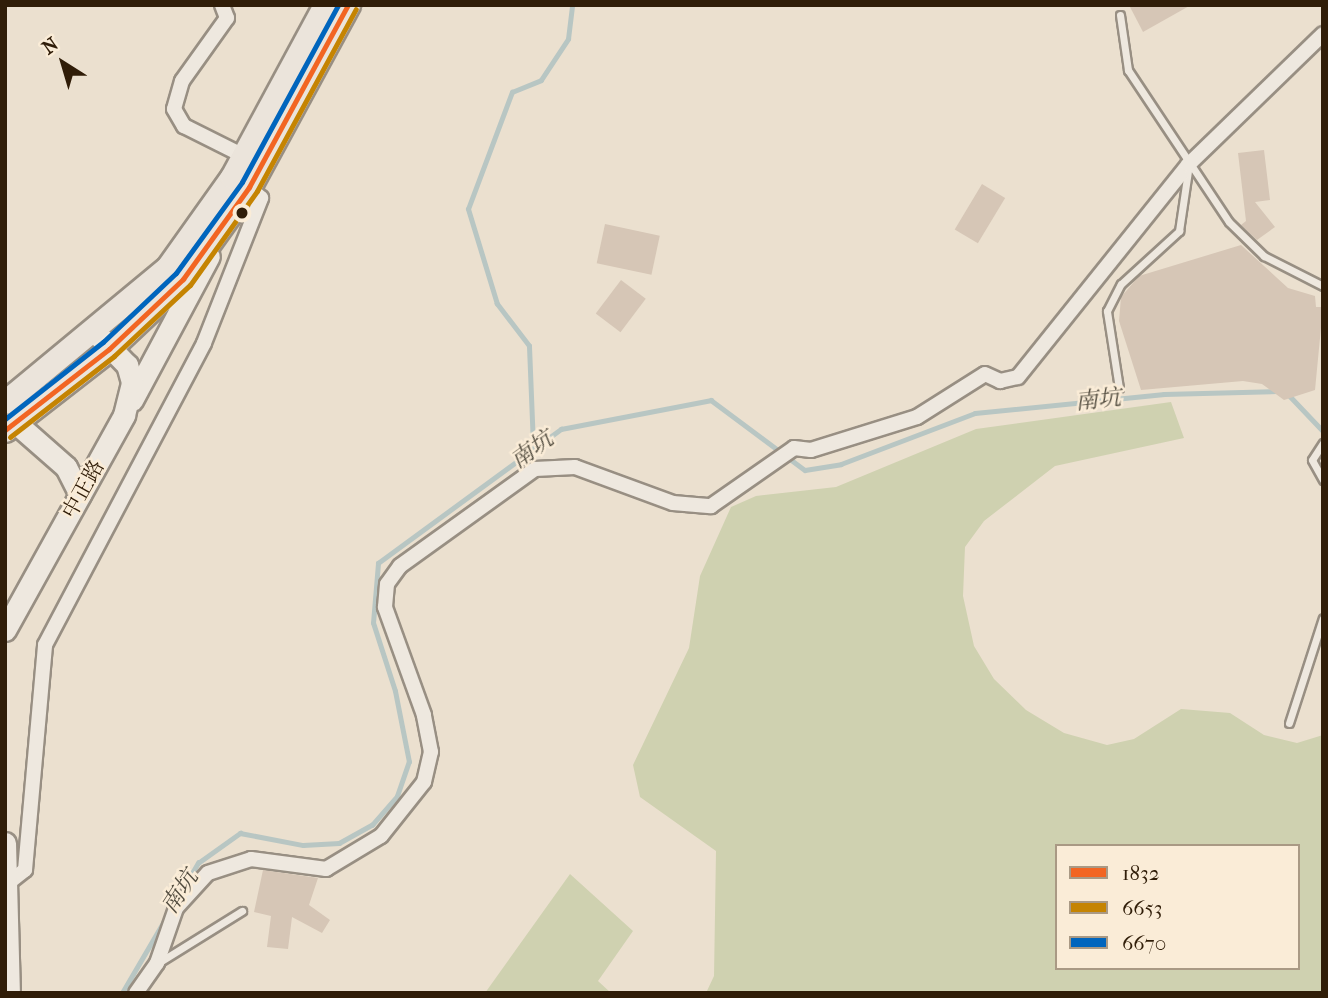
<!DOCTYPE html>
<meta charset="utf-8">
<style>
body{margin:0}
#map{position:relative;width:1328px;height:998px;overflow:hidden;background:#ebe0cf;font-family:"IM FELL French Canon","Noto Serif TC",serif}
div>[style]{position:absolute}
.green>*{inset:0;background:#cfd1b0}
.stream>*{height:4.5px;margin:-2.25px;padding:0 2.25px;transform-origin:2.25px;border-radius:2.25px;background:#b8c6c3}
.building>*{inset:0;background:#d6c6b6;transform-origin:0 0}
.roads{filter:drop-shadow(2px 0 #988f83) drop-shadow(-2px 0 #988f83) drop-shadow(0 2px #988f83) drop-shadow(0 -2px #988f83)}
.lane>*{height:7px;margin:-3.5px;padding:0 3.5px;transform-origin:3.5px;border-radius:3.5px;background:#eee8df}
.street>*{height:14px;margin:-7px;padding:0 7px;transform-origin:7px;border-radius:7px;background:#eee8df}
.secondary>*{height:21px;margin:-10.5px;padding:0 10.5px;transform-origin:10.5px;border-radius:10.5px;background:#eee8df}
.primary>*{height:23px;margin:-11.5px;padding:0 11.5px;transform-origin:11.5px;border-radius:11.5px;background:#ebe4db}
.bus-1>*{height:5px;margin:-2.5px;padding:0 2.5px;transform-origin:2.5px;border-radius:2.5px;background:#f26522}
.bus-2>*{height:5px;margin:-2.5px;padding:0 2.5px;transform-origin:2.5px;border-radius:2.5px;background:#c58402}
.bus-3>*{height:5px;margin:-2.5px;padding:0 2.5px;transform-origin:2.5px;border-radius:2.5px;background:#0065bd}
.dots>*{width:19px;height:19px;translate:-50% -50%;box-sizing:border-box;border:4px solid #faecd7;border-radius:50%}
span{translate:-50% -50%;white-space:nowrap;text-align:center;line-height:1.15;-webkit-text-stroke:5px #faecd7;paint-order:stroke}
.street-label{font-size:21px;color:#301d08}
.water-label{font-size:23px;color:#524c3f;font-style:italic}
.frame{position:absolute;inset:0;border:7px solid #301d08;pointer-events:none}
.legend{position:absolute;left:1055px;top:844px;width:245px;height:126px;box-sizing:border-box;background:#faecd7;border:2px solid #a99984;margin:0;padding:9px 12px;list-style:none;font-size:21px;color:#301d08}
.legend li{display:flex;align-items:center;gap:14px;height:35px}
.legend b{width:35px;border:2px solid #a99984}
.north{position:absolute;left:28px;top:28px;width:70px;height:70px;-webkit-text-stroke:5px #faecd7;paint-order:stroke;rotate:323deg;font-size:19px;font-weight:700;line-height:28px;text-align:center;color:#301d08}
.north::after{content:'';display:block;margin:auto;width:24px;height:32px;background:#301d08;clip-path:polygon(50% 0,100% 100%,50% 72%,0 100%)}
</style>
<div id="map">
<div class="green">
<div style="clip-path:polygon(evenodd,1171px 402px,1184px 438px,1055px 466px,984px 521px,965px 547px,963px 596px,974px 646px,994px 679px,1026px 710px,1064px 733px,1107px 745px,1134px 739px,1181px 709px,1230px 713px,1264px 735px,1297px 743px,1323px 735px,1323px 993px,706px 993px,714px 976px,716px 851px,640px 797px,633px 765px,689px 648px,700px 576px,731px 507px,756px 496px,836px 487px,976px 429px,1171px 402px,1057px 846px,1298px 846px,1298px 968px,1057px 968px,1057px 846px)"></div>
<div style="clip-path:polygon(570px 874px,633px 931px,598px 981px,611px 993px,485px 993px)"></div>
</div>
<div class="stream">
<div style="left:1288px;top:394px;width:51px;rotate:46.6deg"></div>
<div style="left:533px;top:446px;width:100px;rotate:-92.3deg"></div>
<div style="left:529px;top:346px;width:53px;rotate:-127.3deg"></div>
<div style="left:497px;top:304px;width:99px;rotate:-107deg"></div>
<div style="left:468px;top:209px;width:125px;rotate:-69.4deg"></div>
<div style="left:512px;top:92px;width:31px;rotate:-22deg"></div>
<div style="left:541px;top:80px;width:49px;rotate:-56.6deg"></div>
<div style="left:568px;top:39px;width:34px;rotate:-83deg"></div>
<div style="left:122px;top:993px;width:151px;rotate:-59.7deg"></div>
<div style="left:198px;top:863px;width:52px;rotate:-35.5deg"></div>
<div style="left:240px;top:833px;width:64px;rotate:10.8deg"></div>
<div style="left:303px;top:845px;width:36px;rotate:-3deg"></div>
<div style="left:339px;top:843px;width:38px;rotate:-29deg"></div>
<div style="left:372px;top:825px;width:38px;rotate:-49deg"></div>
<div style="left:397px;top:796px;width:36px;rotate:-71deg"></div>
<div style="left:409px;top:762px;width:72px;rotate:-101.2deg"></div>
<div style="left:395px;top:691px;width:71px;rotate:-107.9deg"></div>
<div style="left:373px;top:623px;width:60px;rotate:-85.2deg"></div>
<div style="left:378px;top:563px;width:227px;rotate:-36.2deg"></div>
<div style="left:561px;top:429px;width:153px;rotate:-10.9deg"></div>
<div style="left:711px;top:400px;width:117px;rotate:36.7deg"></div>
<div style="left:805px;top:470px;width:36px;rotate:-9deg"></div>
<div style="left:841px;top:464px;width:143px;rotate:-20.8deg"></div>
<div style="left:975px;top:413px;width:190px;rotate:-5.7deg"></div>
<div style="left:1164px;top:394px;width:113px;rotate:-1.5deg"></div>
</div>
<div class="building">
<div style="clip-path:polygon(1129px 5px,1191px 5px,1143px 32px)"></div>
<div style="clip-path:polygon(1264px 150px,1270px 200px,1255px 202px,1275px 227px,1257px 240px,1241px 225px,1246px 221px,1238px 153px)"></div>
<div style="left:982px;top:184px;width:27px;height:53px;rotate:31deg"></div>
<div style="left:605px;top:224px;width:56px;height:40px;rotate:12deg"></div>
<div style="clip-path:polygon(1241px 245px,1288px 288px,1315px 296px,1316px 307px,1323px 307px,1315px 390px,1284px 400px,1262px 384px,1243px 381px,1141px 390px,1119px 321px,1121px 297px,1139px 276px)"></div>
<div style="left:621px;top:280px;width:31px;height:42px;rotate:37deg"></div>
<div style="clip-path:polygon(263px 870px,318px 878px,309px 905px,330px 920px,322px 933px,292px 917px,288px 949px,267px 947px,271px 916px,254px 912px)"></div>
</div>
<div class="roads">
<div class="lane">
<div style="left:1120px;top:15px;width:56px;rotate:81.7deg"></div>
<div style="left:1128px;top:70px;width:182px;rotate:56.4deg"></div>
<div style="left:1229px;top:222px;width:49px;rotate:44.2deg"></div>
<div style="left:1264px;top:256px;width:66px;rotate:27deg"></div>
<div style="left:1119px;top:388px;width:78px;rotate:-98.9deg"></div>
<div style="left:1107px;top:311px;width:30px;rotate:-63deg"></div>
<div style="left:1121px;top:284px;width:79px;rotate:-42.4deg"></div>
<div style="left:1179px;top:231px;width:61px;rotate:-81.5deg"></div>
<div style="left:1323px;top:443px;width:20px;rotate:123deg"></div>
<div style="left:1312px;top:460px;width:23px;rotate:61deg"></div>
<div style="left:1289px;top:723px;width:110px;rotate:-72.1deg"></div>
<div style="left:158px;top:963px;width:99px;rotate:-31.8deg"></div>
</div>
<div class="street">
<div style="left:222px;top:5px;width:14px;rotate:69deg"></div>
<div style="left:227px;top:18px;width:77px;rotate:125.5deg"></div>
<div style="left:182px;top:81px;width:29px;rotate:106deg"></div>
<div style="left:174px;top:109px;width:20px;rotate:60deg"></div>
<div style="left:184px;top:126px;width:67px;rotate:26.6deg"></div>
<div style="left:7px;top:884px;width:23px;rotate:-38deg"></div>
<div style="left:25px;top:870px;width:226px;rotate:-84.9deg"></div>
<div style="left:45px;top:645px;width:341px;rotate:-62.2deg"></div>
<div style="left:204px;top:343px;width:156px;rotate:-68.5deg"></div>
<div style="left:261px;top:198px;width:16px;rotate:-137deg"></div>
<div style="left:136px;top:993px;width:37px;rotate:-55deg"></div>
<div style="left:157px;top:963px;width:58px;rotate:-70.9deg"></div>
<div style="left:176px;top:908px;width:47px;rotate:-47.6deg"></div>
<div style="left:208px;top:873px;width:45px;rotate:-18deg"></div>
<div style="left:251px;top:859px;width:76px;rotate:7.6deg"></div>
<div style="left:326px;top:869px;width:64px;rotate:-31deg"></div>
<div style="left:381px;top:836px;width:69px;rotate:-51.5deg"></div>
<div style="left:424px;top:782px;width:31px;rotate:-77deg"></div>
<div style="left:431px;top:752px;width:38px;rotate:-101deg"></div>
<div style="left:424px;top:715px;width:115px;rotate:-109.9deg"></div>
<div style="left:385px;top:607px;width:23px;rotate:-85deg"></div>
<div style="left:387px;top:584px;width:22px;rotate:-54deg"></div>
<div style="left:400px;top:566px;width:166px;rotate:-35.7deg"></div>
<div style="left:535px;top:469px;width:40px;rotate:-2.9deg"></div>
<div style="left:575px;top:467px;width:104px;rotate:20.2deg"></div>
<div style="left:673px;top:503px;width:38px;rotate:5deg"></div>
<div style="left:711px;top:506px;width:101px;rotate:-34.9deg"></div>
<div style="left:794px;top:448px;width:17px;rotate:7deg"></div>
<div style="left:811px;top:450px;width:111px;rotate:-17.3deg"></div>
<div style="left:917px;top:417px;width:80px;rotate:-32.3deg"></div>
<div style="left:985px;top:374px;width:17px;rotate:25deg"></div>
<div style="left:1000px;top:381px;width:18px;rotate:-13deg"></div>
<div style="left:1018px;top:377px;width:272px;rotate:-51.3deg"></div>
<div style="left:1188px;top:165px;width:188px;rotate:-44.1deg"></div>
</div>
<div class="secondary">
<div style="left:132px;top:400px;width:163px;rotate:-61.9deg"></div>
<div style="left:17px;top:424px;width:65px;rotate:41.3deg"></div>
<div style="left:66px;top:467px;width:31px;rotate:63deg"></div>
<div style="left:5px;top:630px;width:246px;rotate:-61deg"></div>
<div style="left:124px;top:415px;width:34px;rotate:-76deg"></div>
<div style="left:132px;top:382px;width:18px;rotate:-106deg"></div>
<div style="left:127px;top:365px;width:40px;rotate:-134deg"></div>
<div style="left:5px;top:843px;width:150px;rotate:88.5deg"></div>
</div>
<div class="primary">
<div style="left:5px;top:402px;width:212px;rotate:-39.6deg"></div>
<div style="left:168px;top:267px;width:110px;rotate:-54.6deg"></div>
<div style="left:232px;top:177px;width:196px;rotate:-61.6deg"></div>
<div style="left:5px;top:430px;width:132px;rotate:-37.9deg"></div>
<div style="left:109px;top:349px;width:102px;rotate:-43.4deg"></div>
<div style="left:183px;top:279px;width:113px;rotate:-54.3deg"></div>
<div style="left:249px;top:187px;width:207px;rotate:-61.5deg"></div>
</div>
</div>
<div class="bus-1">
<div style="left:5px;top:430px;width:132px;rotate:-37.9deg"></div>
<div style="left:109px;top:349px;width:102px;rotate:-43.4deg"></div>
<div style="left:183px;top:279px;width:113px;rotate:-54.3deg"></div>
<div style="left:249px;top:187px;width:207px;rotate:-61.5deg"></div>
</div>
<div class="bus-2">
<div style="left:10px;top:437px;width:132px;rotate:-37.9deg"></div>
<div style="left:114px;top:356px;width:104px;rotate:-43.1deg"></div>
<div style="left:190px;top:285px;width:115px;rotate:-54.5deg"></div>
<div style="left:257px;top:191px;width:207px;rotate:-61.5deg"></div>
</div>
<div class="bus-3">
<div style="left:5px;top:419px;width:125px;rotate:-38.2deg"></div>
<div style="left:103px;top:342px;width:100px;rotate:-43.4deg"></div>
<div style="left:176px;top:273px;width:112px;rotate:-54deg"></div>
<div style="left:242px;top:182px;width:201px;rotate:-61.5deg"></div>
</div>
<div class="dots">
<div style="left:242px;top:213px;background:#301d08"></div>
</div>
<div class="street-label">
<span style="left:83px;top:489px;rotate:-61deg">中正路</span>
</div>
<div class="water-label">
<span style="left:1098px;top:400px;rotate:-6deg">南坑</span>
<span style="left:532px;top:450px;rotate:-36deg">南坑</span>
<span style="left:180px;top:892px;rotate:-57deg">南坑</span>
</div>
<div class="frame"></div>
<ul class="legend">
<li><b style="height:9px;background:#f26522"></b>1832</li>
<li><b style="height:9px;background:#c58402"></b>6653</li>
<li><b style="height:9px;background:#0065bd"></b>6670</li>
</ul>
<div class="north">N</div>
</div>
